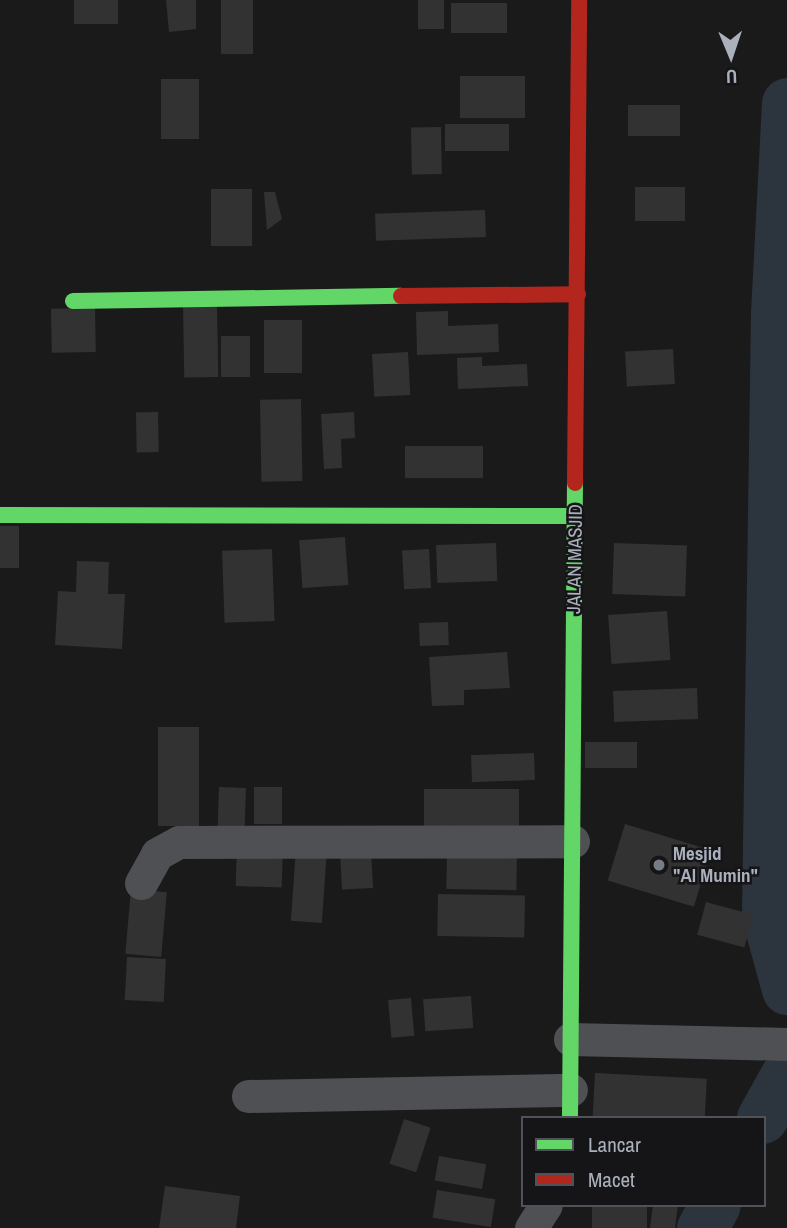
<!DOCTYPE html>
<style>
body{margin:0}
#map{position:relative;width:787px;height:1228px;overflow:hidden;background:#1a1a1b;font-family:"Archivo Narrow",sans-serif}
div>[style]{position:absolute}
.river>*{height:51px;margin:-25.5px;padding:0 25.5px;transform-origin:25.5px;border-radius:25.5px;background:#2c353e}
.building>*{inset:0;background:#323233;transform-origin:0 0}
.street>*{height:33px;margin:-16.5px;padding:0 16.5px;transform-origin:16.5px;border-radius:16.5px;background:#4f5054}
.fast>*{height:16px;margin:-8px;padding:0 8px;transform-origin:8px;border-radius:8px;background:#63d668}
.jam>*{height:16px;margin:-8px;padding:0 8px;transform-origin:8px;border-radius:8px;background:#b3261e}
.dots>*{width:19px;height:19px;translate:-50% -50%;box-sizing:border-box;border:4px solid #151417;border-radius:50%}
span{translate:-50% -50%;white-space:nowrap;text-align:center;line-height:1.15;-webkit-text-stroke:5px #151417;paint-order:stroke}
.street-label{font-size:19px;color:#abb0bd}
.poi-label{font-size:19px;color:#abb0bd;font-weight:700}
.left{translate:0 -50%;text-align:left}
.legend{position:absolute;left:521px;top:1116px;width:245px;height:91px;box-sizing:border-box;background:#151417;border:2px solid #515259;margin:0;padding:9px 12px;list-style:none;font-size:21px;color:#abb0bd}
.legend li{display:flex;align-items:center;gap:14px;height:35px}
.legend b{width:35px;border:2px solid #515259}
.north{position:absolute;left:696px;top:21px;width:70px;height:70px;-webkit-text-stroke:5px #151417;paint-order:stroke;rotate:178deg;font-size:19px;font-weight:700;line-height:28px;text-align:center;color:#abb0bd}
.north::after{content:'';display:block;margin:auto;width:24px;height:32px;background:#abb0bd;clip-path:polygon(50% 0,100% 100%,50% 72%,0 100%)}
</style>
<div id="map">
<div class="river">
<div style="left:787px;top:103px;width:210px;rotate:93deg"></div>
<div style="left:776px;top:313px;width:603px;rotate:90.86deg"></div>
<div style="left:767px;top:916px;width:76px;rotate:74.7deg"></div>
<div style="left:762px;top:1118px;width:51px;rotate:-60.9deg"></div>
<div style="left:702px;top:1228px;width:26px;rotate:-61deg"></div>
</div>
<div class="building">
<div style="left:74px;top:0;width:44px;height:24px"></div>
<div style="clip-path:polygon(166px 0,196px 0,196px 29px,169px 32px)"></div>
<div style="left:221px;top:0;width:32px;height:54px"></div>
<div style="left:418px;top:0;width:26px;height:29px"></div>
<div style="left:507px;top:3px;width:30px;height:56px;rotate:90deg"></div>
<div style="left:460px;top:76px;width:65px;height:42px"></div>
<div style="left:161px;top:79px;width:38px;height:60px"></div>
<div style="left:680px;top:105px;width:31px;height:52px;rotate:90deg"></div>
<div style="left:509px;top:124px;width:27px;height:64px;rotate:90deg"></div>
<div style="left:441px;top:127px;width:47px;height:30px;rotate:89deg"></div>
<div style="left:635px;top:187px;width:50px;height:34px"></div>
<div style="left:211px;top:189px;width:41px;height:57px"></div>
<div style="clip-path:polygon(264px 192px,275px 192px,282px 219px,267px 230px)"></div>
<div style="left:485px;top:210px;width:27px;height:110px;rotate:88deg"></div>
<div style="left:217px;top:305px;width:72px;height:34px;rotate:89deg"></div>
<div style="left:95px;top:308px;width:44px;height:44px;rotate:89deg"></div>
<div style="clip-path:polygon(448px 311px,448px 326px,498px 324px,499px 352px,417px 355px,416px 312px)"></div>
<div style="left:264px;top:320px;width:38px;height:53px"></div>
<div style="left:221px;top:336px;width:29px;height:41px"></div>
<div style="left:673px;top:349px;width:35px;height:48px;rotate:87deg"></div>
<div style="left:408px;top:352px;width:43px;height:36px;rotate:87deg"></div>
<div style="clip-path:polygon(482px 357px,482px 366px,527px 364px,528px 386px,458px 389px,457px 358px)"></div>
<div style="left:301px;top:399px;width:82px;height:41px;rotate:89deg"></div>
<div style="left:158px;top:412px;width:40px;height:22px;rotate:89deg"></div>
<div style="clip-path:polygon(354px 412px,355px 438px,341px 439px,342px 468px,324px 469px,321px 414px)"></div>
<div style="left:483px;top:446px;width:32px;height:78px;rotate:90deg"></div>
<div style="left:0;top:526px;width:19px;height:42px"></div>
<div style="left:345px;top:537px;width:48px;height:46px;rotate:86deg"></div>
<div style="left:496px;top:543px;width:38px;height:60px;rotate:88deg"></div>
<div style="left:614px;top:543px;width:73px;height:51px;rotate:2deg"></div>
<div style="left:272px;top:549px;width:72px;height:50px;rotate:88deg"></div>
<div style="left:429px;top:549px;width:39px;height:27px;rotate:87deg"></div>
<div style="clip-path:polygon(77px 561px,109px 562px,108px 594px,125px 594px,122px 649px,55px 645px,58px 591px,76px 592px)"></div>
<div style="left:667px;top:611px;width:49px;height:59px;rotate:86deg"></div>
<div style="left:448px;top:622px;width:23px;height:29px;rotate:88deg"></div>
<div style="clip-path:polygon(507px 652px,510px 688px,464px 690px,464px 705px,432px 706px,429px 657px)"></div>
<div style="left:697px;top:688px;width:31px;height:84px;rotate:88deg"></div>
<div style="left:158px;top:727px;width:41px;height:99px"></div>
<div style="left:585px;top:742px;width:52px;height:26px"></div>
<div style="left:534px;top:753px;width:27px;height:63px;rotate:88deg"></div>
<div style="left:219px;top:787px;width:27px;height:39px;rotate:2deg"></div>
<div style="left:254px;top:787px;width:28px;height:37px"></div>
<div style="left:519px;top:789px;width:39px;height:95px;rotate:90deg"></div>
<div style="left:625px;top:824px;width:90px;height:59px;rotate:17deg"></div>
<div style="left:237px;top:847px;width:46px;height:39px;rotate:2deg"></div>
<div style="left:296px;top:848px;width:31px;height:73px;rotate:4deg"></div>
<div style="left:371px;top:850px;width:38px;height:31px;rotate:87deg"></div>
<div style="left:447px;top:852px;width:70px;height:37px;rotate:1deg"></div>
<div style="left:131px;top:889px;width:36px;height:65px;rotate:5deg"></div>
<div style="left:438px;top:894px;width:87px;height:42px;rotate:1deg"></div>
<div style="left:706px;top:902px;width:49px;height:34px;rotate:15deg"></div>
<div style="left:127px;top:957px;width:39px;height:43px;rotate:3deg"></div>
<div style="left:471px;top:996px;width:32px;height:48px;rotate:86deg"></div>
<div style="left:411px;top:998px;width:38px;height:23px;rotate:85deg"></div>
<div style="left:595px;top:1073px;width:112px;height:45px;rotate:3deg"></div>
<div style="left:404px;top:1119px;width:28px;height:47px;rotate:18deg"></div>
<div style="left:439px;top:1156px;width:48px;height:25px;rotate:10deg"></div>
<div style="clip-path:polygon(165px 1186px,240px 1196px,236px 1228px,159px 1228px)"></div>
<div style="left:437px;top:1190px;width:59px;height:28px;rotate:9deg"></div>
<div style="left:592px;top:1205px;width:55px;height:23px"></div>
<div style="clip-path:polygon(653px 1205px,678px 1205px,675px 1228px,650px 1228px)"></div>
</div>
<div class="street">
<div style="left:141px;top:883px;width:33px;rotate:-61deg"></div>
<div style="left:157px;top:854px;width:25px;rotate:-29deg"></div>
<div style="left:179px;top:842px;width:394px;rotate:-0.1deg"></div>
<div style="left:570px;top:1039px;width:217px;rotate:1.3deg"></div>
<div style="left:248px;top:1096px;width:323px;rotate:-1.1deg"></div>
<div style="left:531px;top:1228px;width:27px;rotate:-57deg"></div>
</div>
<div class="fast">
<div style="left:73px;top:301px;width:328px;rotate:-0.9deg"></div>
<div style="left:0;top:515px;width:575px;rotate:0.1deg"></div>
<div style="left:570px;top:1118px;width:635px;rotate:-89.55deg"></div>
</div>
<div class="jam">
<div style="left:401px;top:296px;width:177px;rotate:-0.6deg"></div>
<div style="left:575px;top:483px;width:483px;rotate:-89.5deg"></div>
</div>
<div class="dots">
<div style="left:659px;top:865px;background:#787c84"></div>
</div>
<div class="street-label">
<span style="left:575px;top:559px;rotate:-89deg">JALAN MASJID</span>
</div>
<div class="poi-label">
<span class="left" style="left:673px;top:865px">Mesjid<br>"Al Mumin"</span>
</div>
<ul class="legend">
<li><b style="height:9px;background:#63d668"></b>Lancar</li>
<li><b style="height:9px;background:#b3261e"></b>Macet</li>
</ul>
<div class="north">U</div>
</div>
